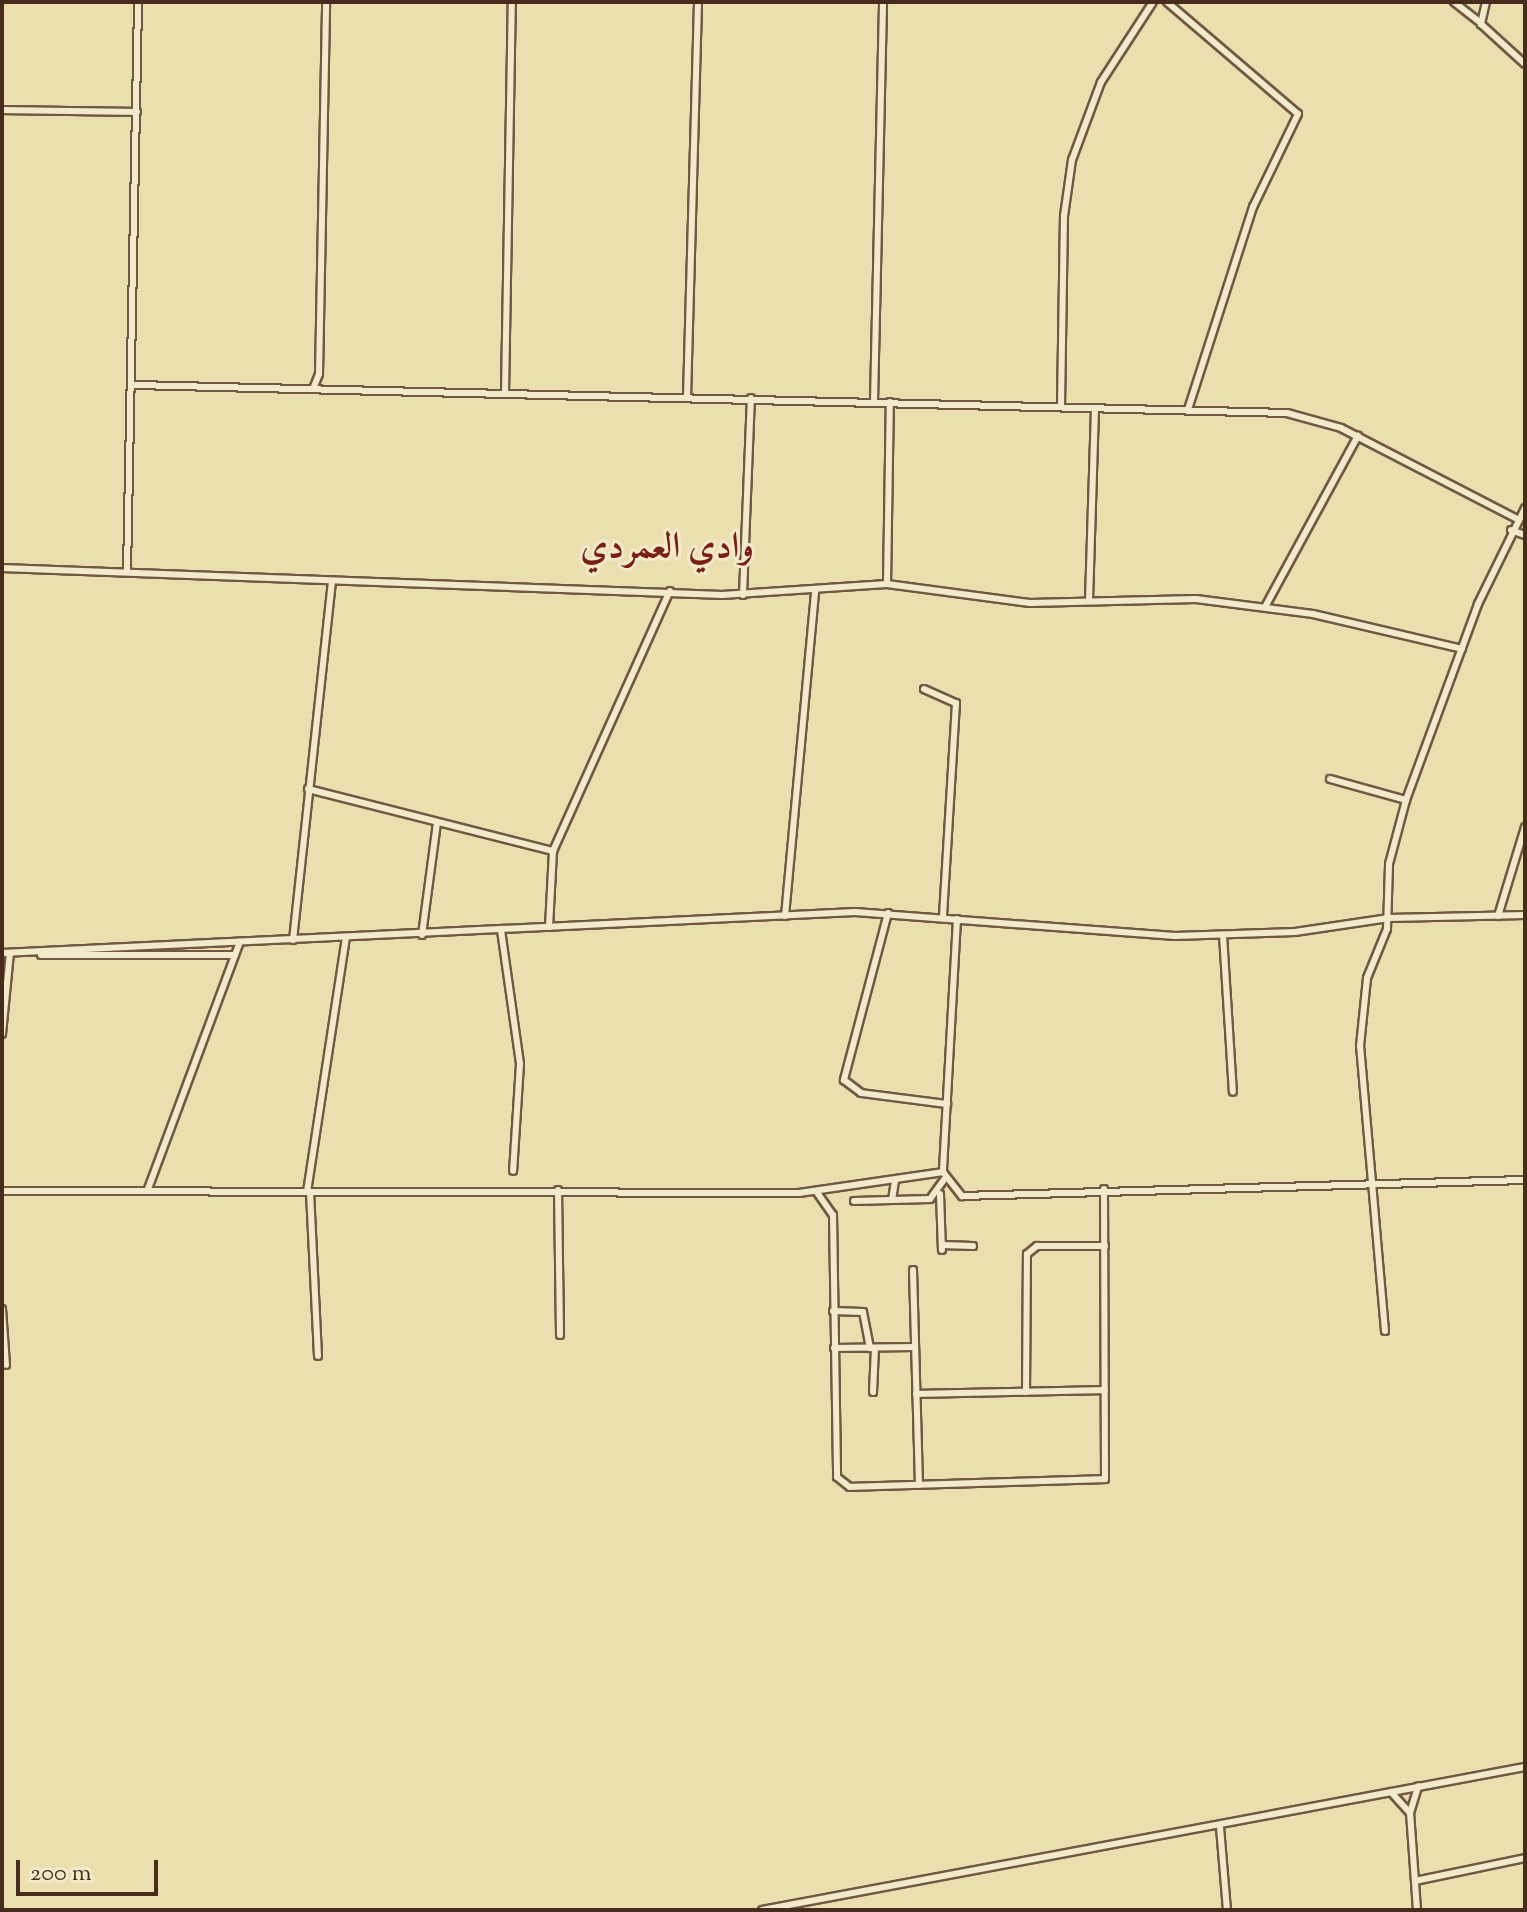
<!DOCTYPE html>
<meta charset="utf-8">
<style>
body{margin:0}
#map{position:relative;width:1527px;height:1912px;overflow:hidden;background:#ebdeaf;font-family:"Sorts Mill Goudy",Amiri,serif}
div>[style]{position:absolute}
.roads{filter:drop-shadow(2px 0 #705842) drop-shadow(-2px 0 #705842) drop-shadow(0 2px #705842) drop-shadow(0 -2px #705842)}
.minor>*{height:6px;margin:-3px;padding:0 3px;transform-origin:3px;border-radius:3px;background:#f2eacb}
span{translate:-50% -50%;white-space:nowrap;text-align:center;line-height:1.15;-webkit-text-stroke:6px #f2eacb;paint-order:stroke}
.district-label{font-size:36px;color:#7a1f14;font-weight:700}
.frame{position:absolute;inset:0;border:4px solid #472b1d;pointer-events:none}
.scale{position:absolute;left:16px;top:1860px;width:142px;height:36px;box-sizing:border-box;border:4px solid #472b1d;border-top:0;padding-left:10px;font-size:24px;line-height:28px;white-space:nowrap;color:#472b1d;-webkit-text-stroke:6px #f2eacb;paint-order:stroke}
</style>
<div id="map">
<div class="roads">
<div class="minor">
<div style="left:1167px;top:2px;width:172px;rotate:40.5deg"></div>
<div style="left:1298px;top:114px;width:103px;rotate:115.8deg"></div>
<div style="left:1253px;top:207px;width:213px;rotate:107.8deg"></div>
<div style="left:1454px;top:2px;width:31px;rotate:38deg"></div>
<div style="left:1486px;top:2px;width:23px;rotate:103deg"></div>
<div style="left:1481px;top:24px;width:59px;rotate:42.3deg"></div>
<div style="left:2px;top:110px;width:135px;rotate:0.8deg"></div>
<div style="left:135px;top:385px;width:1152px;rotate:1.39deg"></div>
<div style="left:1287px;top:413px;width:56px;rotate:15.5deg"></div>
<div style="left:1341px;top:428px;width:198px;rotate:27.3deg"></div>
<div style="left:313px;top:389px;width:16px;rotate:-68deg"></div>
<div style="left:319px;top:374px;width:372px;rotate:-88.9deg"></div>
<div style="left:505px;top:393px;width:391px;rotate:-89deg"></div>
<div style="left:687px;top:397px;width:395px;rotate:-88.4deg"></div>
<div style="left:874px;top:401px;width:399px;rotate:-88.7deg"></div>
<div style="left:1061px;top:406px;width:190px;rotate:-89.1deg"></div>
<div style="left:1064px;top:216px;width:57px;rotate:-81.9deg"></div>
<div style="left:1072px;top:160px;width:83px;rotate:-69.6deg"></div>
<div style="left:1101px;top:82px;width:95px;rotate:-57deg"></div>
<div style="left:1511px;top:530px;width:15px;rotate:20deg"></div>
<div style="left:2px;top:568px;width:721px;rotate:2.15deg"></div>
<div style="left:722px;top:595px;width:165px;rotate:-3.8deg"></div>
<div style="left:887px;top:584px;width:144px;rotate:7.6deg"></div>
<div style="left:1030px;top:603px;width:166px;rotate:-1.4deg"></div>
<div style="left:1196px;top:599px;width:118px;rotate:7.3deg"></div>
<div style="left:1313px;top:614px;width:153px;rotate:13.2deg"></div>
<div style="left:127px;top:572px;width:570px;rotate:-88.89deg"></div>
<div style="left:887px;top:584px;width:182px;rotate:-89.1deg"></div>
<div style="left:743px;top:595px;width:197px;rotate:-87.7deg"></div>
<div style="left:1089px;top:600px;width:191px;rotate:-88.2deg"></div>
<div style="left:1265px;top:607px;width:195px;rotate:-61.5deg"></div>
<div style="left:924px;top:689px;width:35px;rotate:24deg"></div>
<div style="left:956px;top:703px;width:215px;rotate:93.5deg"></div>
<div style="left:1330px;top:779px;width:79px;rotate:15.4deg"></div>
<div style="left:308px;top:789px;width:253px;rotate:14.2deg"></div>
<div style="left:888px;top:913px;width:173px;rotate:104.8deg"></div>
<div style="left:844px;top:1080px;width:21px;rotate:37deg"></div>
<div style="left:861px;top:1093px;width:87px;rotate:7.3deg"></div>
<div style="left:785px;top:916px;width:326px;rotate:-84.7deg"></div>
<div style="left:1498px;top:916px;width:93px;rotate:-73.1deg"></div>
<div style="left:957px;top:919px;width:253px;rotate:93.2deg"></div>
<div style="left:943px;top:1172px;width:31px;rotate:52deg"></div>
<div style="left:962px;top:1196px;width:563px;rotate:-1.63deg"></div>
<div style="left:549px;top:927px;width:76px;rotate:-87deg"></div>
<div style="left:553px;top:851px;width:285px;rotate:-65.8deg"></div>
<div style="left:501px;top:930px;width:135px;rotate:81.9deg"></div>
<div style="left:520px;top:1064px;width:107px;rotate:93.7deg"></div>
<div style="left:422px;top:935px;width:114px;rotate:-82.4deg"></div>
<div style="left:1223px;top:935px;width:157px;rotate:86.4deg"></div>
<div style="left:293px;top:940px;width:360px;rotate:-83.8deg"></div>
<div style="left:2px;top:953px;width:854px;rotate:-2.75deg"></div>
<div style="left:855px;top:912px;width:321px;rotate:4.3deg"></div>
<div style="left:1175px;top:936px;width:120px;rotate:-1.9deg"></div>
<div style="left:1295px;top:932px;width:95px;rotate:-8.5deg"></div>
<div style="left:1389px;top:918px;width:136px;rotate:-1.3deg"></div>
<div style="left:41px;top:955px;width:194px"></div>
<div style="left:2px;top:1034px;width:81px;rotate:-84.4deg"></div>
<div style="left:148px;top:1189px;width:264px;rotate:-69.6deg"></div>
<div style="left:558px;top:1190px;width:145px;rotate:89.2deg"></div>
<div style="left:2px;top:1191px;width:797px;rotate:0.14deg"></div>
<div style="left:799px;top:1193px;width:146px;rotate:-8.3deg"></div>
<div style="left:816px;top:1191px;width:29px;rotate:55deg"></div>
<div style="left:833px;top:1215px;width:262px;rotate:89.1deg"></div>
<div style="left:837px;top:1477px;width:16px;rotate:38deg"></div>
<div style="left:850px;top:1487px;width:255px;rotate:-1.8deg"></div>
<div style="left:1105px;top:1479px;width:290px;rotate:-90.2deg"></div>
<div style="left:307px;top:1192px;width:257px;rotate:-81.3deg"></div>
<div style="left:310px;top:1192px;width:164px;rotate:87.2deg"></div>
<div style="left:940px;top:1194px;width:56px;rotate:88deg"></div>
<div style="left:892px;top:1200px;width:20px;rotate:-81deg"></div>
<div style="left:854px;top:1201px;width:76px;rotate:-1.5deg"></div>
<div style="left:930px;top:1199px;width:24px;rotate:-54deg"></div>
<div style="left:942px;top:1245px;width:31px;rotate:2deg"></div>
<div style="left:913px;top:1270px;width:215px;rotate:88.4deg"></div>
<div style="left:2px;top:1309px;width:56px;rotate:85.9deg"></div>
<div style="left:833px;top:1311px;width:30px;rotate:2deg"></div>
<div style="left:863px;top:1312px;width:37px;rotate:79deg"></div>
<div style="left:1385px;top:1331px;width:286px;rotate:-95deg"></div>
<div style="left:1360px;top:1046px;width:68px;rotate:-84.1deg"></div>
<div style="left:1367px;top:978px;width:53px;rotate:-67.8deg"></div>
<div style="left:1387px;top:929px;width:65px;rotate:-88.2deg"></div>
<div style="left:1389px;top:864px;width:66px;rotate:-75.1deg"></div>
<div style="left:1406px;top:800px;width:209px;rotate:-69.8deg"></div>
<div style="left:1478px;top:604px;width:107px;rotate:-63.9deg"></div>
<div style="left:834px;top:1348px;width:81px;rotate:-0.7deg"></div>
<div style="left:873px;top:1392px;width:44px;rotate:-87.4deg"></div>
<div style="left:1026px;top:1392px;width:138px;rotate:-89.6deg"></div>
<div style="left:1027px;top:1254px;width:13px;rotate:-39deg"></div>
<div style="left:1037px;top:1246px;width:68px"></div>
<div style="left:916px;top:1394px;width:189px;rotate:-1.2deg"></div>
<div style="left:1391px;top:1792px;width:28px;rotate:48deg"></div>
<div style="left:1220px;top:1827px;width:83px;rotate:85.2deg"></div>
<div style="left:1415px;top:1881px;width:112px;rotate:-11.8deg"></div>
<div style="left:762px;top:1910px;width:776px;rotate:-10.62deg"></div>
<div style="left:1417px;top:1910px;width:97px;rotate:-94.1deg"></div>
<div style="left:1410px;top:1813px;width:28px;rotate:-73deg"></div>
</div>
</div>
<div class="district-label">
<span style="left:667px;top:549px">وادي العمردي</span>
</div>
<div class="frame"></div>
<div class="scale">200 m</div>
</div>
